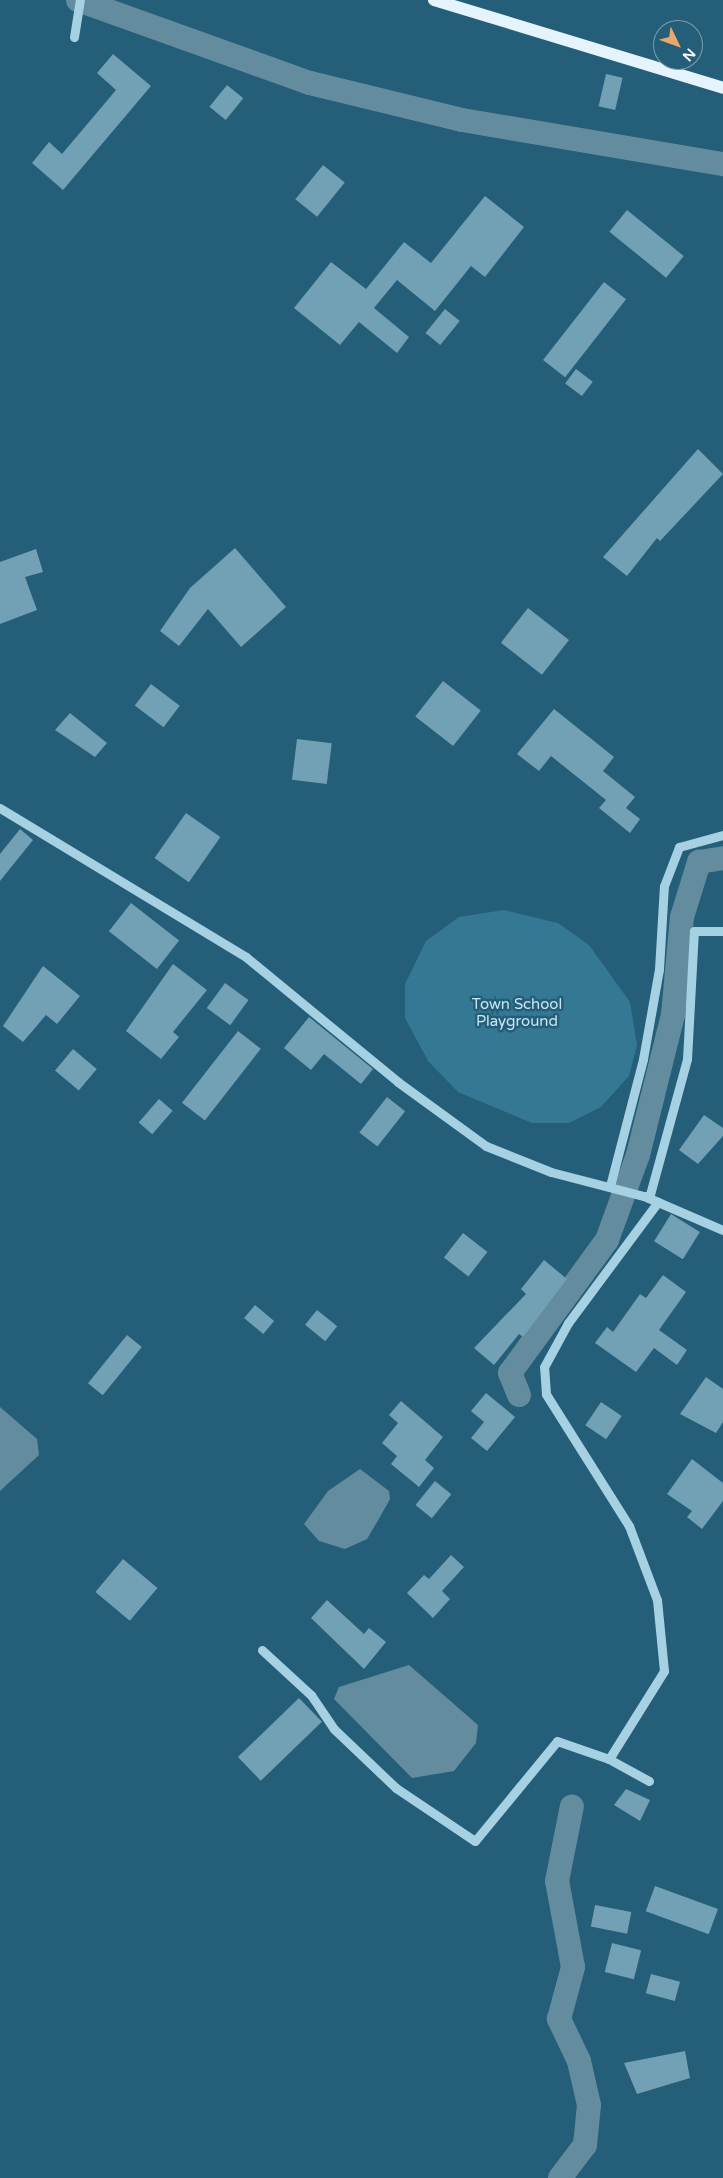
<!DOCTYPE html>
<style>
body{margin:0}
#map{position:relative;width:723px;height:2178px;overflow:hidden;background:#245e78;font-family:"Varela Round",sans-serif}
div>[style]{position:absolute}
.green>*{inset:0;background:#357893}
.water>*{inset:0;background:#638d9f}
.canal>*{height:24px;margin:-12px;padding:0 12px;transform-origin:12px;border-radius:12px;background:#638d9f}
.building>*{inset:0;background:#72a0b4;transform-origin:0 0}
.minor>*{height:9px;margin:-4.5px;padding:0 4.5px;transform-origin:4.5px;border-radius:4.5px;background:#a6d1e3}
.major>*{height:12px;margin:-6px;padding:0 6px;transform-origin:6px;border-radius:6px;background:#e5f4fc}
span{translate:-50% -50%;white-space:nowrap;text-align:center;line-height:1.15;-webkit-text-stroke:5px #245e78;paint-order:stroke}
.park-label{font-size:15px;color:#c8e6f3}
.north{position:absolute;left:653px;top:20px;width:50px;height:50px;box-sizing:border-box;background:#245e78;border:1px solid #7c9eae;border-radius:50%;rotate:132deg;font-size:14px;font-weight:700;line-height:20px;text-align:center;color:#fff}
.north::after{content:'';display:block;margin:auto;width:18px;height:22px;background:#eda66a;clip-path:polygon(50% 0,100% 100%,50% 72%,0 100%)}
</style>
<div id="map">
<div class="green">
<div style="clip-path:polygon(504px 910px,558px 923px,589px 945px,630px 1002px,637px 1045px,629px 1076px,601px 1107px,569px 1123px,532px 1123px,458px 1092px,428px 1061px,405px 1018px,405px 984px,426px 941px,459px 917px)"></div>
</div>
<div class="water">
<div style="clip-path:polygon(0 1407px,37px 1439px,39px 1455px,0 1491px)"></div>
<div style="clip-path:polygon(360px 1469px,389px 1491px,390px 1499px,380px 1517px,367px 1539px,345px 1549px,319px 1541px,304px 1524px,328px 1491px)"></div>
<div style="clip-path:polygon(409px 1665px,478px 1725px,476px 1743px,454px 1771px,412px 1778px,334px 1699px,339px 1687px)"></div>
</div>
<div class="canal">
<div style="left:78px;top:0;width:246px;rotate:19.7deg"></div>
<div style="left:310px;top:83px;width:156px;rotate:13.7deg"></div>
<div style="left:462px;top:120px;width:265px;rotate:9.6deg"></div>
<div style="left:519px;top:1395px;width:24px;rotate:-112deg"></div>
<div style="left:510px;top:1373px;width:165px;rotate:-53.9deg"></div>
<div style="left:607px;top:1240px;width:90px;rotate:-70deg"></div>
<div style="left:638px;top:1155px;width:144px;rotate:-76deg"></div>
<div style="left:673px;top:1015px;width:98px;rotate:-84.8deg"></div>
<div style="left:682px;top:917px;width:58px;rotate:-72.8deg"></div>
<div style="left:699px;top:862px;width:24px;rotate:-9deg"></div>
<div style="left:560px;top:2178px;width:41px;rotate:-52.9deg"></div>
<div style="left:585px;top:2145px;width:40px;rotate:-84.3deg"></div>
<div style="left:589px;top:2105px;width:45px;rotate:-102.8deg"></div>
<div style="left:579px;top:2061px;width:47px;rotate:-115.5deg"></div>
<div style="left:559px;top:2019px;width:54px;rotate:-74.9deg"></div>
<div style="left:573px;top:1967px;width:87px;rotate:-100.5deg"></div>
<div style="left:557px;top:1881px;width:76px;rotate:-78.7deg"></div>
</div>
<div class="building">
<div style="clip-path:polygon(113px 54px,151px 86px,63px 190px,32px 163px,49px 142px,62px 154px,116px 90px,97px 73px)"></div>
<div style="left:606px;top:74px;width:17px;height:33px;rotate:13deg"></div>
<div style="left:227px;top:85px;width:21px;height:28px;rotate:39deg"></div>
<div style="left:323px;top:165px;width:28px;height:44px;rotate:39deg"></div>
<div style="clip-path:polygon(485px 196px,524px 227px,485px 277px,471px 266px,435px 311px,397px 280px,374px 308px,409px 337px,397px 353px,359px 322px,340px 345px,294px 308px,331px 262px,366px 289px,404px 242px,431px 263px)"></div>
<div style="left:627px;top:210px;width:73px;height:28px;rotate:39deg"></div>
<div style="left:604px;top:282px;width:28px;height:99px;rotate:38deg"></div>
<div style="left:445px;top:309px;width:19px;height:31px;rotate:39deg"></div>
<div style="left:576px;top:369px;width:21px;height:18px;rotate:37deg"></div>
<div style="clip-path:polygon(698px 449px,723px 474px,660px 541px,657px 538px,627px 576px,603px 557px)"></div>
<div style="clip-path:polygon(235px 548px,286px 607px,241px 647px,208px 609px,179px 646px,160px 631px,190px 588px)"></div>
<div style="clip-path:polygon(36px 549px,43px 572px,25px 577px,37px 610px,0 624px,0 562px)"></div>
<div style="left:528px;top:608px;width:52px;height:44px;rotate:38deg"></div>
<div style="left:443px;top:681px;width:48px;height:45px;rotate:38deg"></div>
<div style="left:151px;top:684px;width:36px;height:27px;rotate:37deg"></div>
<div style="clip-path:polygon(554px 709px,614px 757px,603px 771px,635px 797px,626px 808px,640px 819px,630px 833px,599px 808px,606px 800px,551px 756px,539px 771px,517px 754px)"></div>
<div style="clip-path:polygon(70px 713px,107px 743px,95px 757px,55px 730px)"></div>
<div style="left:297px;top:739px;width:35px;height:41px;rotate:7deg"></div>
<div style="left:186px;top:813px;width:42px;height:55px;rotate:35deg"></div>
<div style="clip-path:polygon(20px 829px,33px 840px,0 881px,0 854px)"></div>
<div style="left:131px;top:903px;width:61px;height:36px;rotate:38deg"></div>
<div style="clip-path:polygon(173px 964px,207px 990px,173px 1032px,179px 1037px,161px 1059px,126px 1031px)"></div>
<div style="clip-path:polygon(43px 966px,80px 996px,57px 1024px,46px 1015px,23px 1042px,3px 1026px)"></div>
<div style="left:225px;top:983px;width:29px;height:31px;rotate:36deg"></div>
<div style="clip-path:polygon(309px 1017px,373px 1069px,361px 1084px,324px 1054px,311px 1070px,284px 1048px)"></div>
<div style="left:238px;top:1031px;width:29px;height:91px;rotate:38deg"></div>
<div style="left:73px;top:1049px;width:31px;height:28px;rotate:40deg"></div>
<div style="left:387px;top:1097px;width:23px;height:45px;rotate:38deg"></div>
<div style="left:159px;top:1099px;width:18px;height:31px;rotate:41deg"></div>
<div style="clip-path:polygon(704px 1115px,723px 1128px,723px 1136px,698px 1164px,679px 1150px)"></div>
<div style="left:671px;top:1214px;width:34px;height:32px;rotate:32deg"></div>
<div style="left:463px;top:1233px;width:31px;height:31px;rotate:38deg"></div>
<div style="clip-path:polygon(544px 1260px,567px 1279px,523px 1337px,519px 1334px,494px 1365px,474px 1348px,526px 1294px,521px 1289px)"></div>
<div style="clip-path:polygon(663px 1275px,686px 1292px,659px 1330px,687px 1350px,677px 1365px,654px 1348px,636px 1372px,595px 1343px,607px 1327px,613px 1332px,640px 1294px,646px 1298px)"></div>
<div style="left:255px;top:1305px;width:25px;height:17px;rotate:40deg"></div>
<div style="left:317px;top:1310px;width:26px;height:19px;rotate:39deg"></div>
<div style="left:127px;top:1335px;width:19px;height:62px;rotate:39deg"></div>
<div style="clip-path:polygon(706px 1377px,723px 1389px,723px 1422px,716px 1433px,680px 1414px)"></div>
<div style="clip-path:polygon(486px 1393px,515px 1417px,487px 1451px,471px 1438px,484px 1422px,471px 1411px)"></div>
<div style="clip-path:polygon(401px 1401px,443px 1437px,425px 1460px,434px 1468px,419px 1487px,391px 1464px,397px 1456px,382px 1443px,398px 1423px,389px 1415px)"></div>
<div style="left:601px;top:1402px;width:25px;height:28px;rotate:34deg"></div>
<div style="clip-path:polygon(692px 1459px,723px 1483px,723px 1501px,702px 1529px,687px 1517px,692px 1511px,667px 1494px)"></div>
<div style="left:435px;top:1481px;width:21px;height:31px;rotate:39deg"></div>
<div style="clip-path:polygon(451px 1555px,464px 1567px,442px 1591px,450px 1599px,433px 1618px,407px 1593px,424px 1575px,429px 1579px)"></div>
<div style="left:123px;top:1559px;width:45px;height:43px;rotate:40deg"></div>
<div style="clip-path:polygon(327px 1600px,364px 1634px,369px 1628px,386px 1642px,364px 1669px,311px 1618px)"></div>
<div style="left:299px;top:1698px;width:33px;height:85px;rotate:46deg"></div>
<div style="clip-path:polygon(626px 1789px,650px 1800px,640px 1821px,614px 1805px)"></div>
<div style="left:655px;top:1886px;width:67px;height:27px;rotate:20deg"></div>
<div style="left:595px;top:1905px;width:37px;height:22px;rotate:11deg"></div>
<div style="left:612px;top:1943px;width:30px;height:30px;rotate:14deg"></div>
<div style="left:651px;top:1974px;width:30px;height:20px;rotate:15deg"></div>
<div style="clip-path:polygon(685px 2051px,690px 2078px,637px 2094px,624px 2063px)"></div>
</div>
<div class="minor">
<div style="left:74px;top:37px;width:37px;rotate:-81deg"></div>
<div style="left:0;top:808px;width:288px;rotate:31.2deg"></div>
<div style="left:246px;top:957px;width:197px;rotate:39.4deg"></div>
<div style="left:398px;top:1082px;width:109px;rotate:36deg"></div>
<div style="left:486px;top:1146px;width:70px;rotate:21.8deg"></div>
<div style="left:551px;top:1172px;width:96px;rotate:14.5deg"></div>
<div style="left:644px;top:1196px;width:86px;rotate:23.3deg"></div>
<div style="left:610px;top:1186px;width:131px;rotate:-75.4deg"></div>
<div style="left:643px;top:1059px;width:91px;rotate:-79.9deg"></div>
<div style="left:659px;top:969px;width:83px;rotate:-86.6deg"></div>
<div style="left:664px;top:886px;width:42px;rotate:-69deg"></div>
<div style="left:679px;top:847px;width:46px;rotate:-15.3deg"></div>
<div style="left:649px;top:1198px;width:144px;rotate:-74.7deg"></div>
<div style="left:687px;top:1059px;width:128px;rotate:-86.9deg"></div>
<div style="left:694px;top:931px;width:29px"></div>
<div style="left:262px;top:1650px;width:67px;rotate:42.6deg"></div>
<div style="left:311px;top:1695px;width:41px;rotate:55.9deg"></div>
<div style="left:334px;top:1729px;width:86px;rotate:43.6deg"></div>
<div style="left:396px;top:1788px;width:95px;rotate:33.9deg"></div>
<div style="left:475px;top:1841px;width:129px;rotate:-50.6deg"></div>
<div style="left:557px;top:1741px;width:55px;rotate:19.1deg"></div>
<div style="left:649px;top:1781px;width:46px;rotate:-151.2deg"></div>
<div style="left:609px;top:1759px;width:104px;rotate:-58deg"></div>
<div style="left:664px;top:1671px;width:71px;rotate:-95.6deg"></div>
<div style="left:657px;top:1600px;width:79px;rotate:-110.7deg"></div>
<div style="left:629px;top:1526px;width:156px;rotate:-122.2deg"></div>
<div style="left:546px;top:1394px;width:27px;rotate:-94deg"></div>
<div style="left:544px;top:1367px;width:50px;rotate:-61.4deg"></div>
<div style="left:568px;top:1323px;width:151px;rotate:-53.4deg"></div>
</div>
<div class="major">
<div style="left:434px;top:0;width:302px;rotate:16.9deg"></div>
</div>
<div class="park-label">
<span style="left:517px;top:1013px">Town School<br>Playground</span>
</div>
<div class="north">N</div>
</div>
